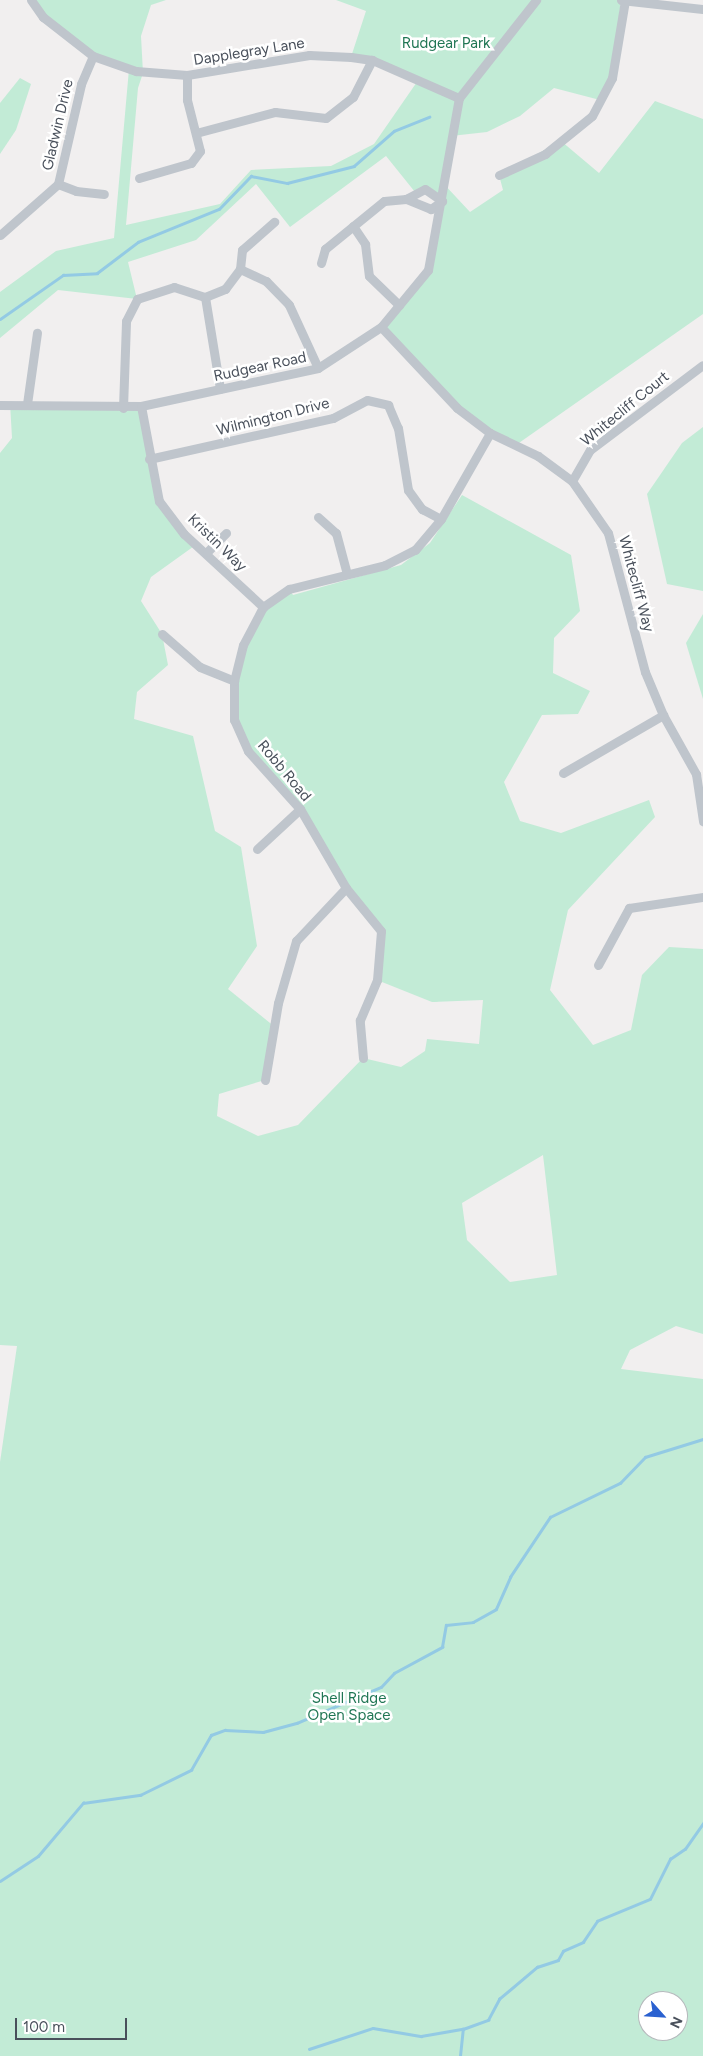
<!DOCTYPE html>
<style>
body{margin:0}
#map{position:relative;width:703px;height:2056px;overflow:hidden;background:#f1efef;font-family:Figtree,sans-serif}
div>[style]{position:absolute}
.green>*{inset:0;background:#c2ebd6}
.stream>*{height:2.5px;margin:-1.25px;padding:0 1.25px;transform-origin:1.25px;border-radius:1.25px;background:#93cae4}
.minor>*{height:9px;margin:-4.5px;padding:0 4.5px;transform-origin:4.5px;border-radius:4.5px;background:#bfc5cc}
span{translate:-50% -50%;white-space:nowrap;text-align:center;line-height:1.15;-webkit-text-stroke:5px #fff;paint-order:stroke}
.park-label{font-size:15px;color:#207654}
.street-label{font-size:15px;color:#49505b}
.north{position:absolute;left:638px;top:1991px;width:50px;height:50px;box-sizing:border-box;background:#fff;border:1px solid #b6b9bd;border-radius:50%;rotate:116deg;font-size:14px;font-weight:700;line-height:20px;text-align:center;color:#49505b}
.north::after{content:'';display:block;margin:auto;width:18px;height:22px;background:#2a61d0;clip-path:polygon(50% 0,100% 100%,50% 72%,0 100%)}
.scale{position:absolute;left:15px;top:2018px;width:112px;height:22px;box-sizing:border-box;border:2px solid #49505b;border-top:0;padding-left:6px;font-size:15px;line-height:18px;white-space:nowrap;color:#49505b;-webkit-text-stroke:4px #fff;paint-order:stroke}
</style>
<div id="map">
<div class="green">
<div style="clip-path:polygon(34px 0,166px 0,151px 5px,141px 36px,143px 73px,138px 88px,126px 225px,220px 204px,251px 170px,331px 166px,374px 144px,419px 79px,351px 57px,366px 11px,336px 0,621px 0,612px 78px,600px 100px,554px 88px,520px 116px,487px 132px,451px 136px,442px 182px,470px 212px,503px 190px,499px 175px,561px 141px,599px 173px,655px 101px,703px 119px,703px 314px,516px 445px,457px 408px,381px 327px,428px 270px,442px 201px,433px 191px,415px 192px,386px 156px,290px 227px,256px 184px,196px 240px,128px 262px,137px 299px,58px 290px,0 338px,0 292px,56px 251px,114px 238px,129px 69px,93px 56px,66px 38px)"></div>
<div style="clip-path:polygon(20px 78px,31px 84px,16px 130px,0 154px,0 103px)"></div>
<div style="clip-path:polygon(evenodd,10px 403px,141px 406px,159px 501px,197px 544px,151px 577px,141px 601px,162px 634px,168px 665px,137px 692px,134px 719px,193px 736px,215px 831px,241px 847px,257px 946px,228px 989px,275px 1027px,265px 1080px,219px 1094px,217px 1116px,258px 1136px,298px 1125px,363px 1058px,401px 1067px,425px 1051px,427px 1039px,479px 1044px,483px 1000px,432px 1002px,377px 980px,381px 931px,346px 888px,300px 809px,248px 751px,234px 720px,234px 681px,243px 645px,263px 607px,289px 589px,293px 595px,401px 565px,430px 543px,462px 495px,571px 555px,580px 611px,554px 638px,553px 673px,590px 691px,578px 714px,542px 715px,504px 782px,520px 821px,561px 833px,649px 800px,655px 817px,568px 910px,550px 990px,593px 1045px,631px 1030px,642px 975px,669px 947px,703px 949px,703px 1334px,676px 1326px,630px 1350px,621px 1369px,703px 1379px,703px 2056px,0 2056px,0 1462px,17px 1346px,0 1345px,0 453px,12px 438px,10px 403px,543px 1155px,557px 1275px,510px 1282px,467px 1240px,462px 1203px,543px 1155px,10px 403px,648px 2001px,678px 2001px,678px 2031px,648px 2031px,648px 2001px)"></div>
<div style="clip-path:polygon(703px 427px,703px 591px,667px 584px,647px 494px,682px 443px)"></div>
<div style="clip-path:polygon(703px 614px,703px 699px,686px 643px)"></div>
</div>
<div class="stream">
<div style="left:0;top:319px;width:77px;rotate:-34.9deg"></div>
<div style="left:63px;top:275px;width:34px;rotate:-3deg"></div>
<div style="left:97px;top:273px;width:51px;rotate:-37.1deg"></div>
<div style="left:138px;top:242px;width:87px;rotate:-22.2deg"></div>
<div style="left:219px;top:209px;width:46px;rotate:-45.9deg"></div>
<div style="left:251px;top:176px;width:37px;rotate:11deg"></div>
<div style="left:287px;top:183px;width:69px;rotate:-14.2deg"></div>
<div style="left:354px;top:166px;width:53px;rotate:-41.2deg"></div>
<div style="left:394px;top:131px;width:38px;rotate:-22deg"></div>
<div style="left:0;top:1881px;width:45px;rotate:-33.3deg"></div>
<div style="left:38px;top:1856px;width:70px;rotate:-49.7deg"></div>
<div style="left:83px;top:1803px;width:58px;rotate:-8deg"></div>
<div style="left:140px;top:1795px;width:57px;rotate:-26.1deg"></div>
<div style="left:191px;top:1770px;width:40px;rotate:-60.3deg"></div>
<div style="left:211px;top:1735px;width:15px;rotate:-20deg"></div>
<div style="left:225px;top:1730px;width:38px;rotate:3deg"></div>
<div style="left:263px;top:1732px;width:35px;rotate:-15deg"></div>
<div style="left:297px;top:1723px;width:91px;rotate:-23.2deg"></div>
<div style="left:381px;top:1687px;width:19px;rotate:-47deg"></div>
<div style="left:394px;top:1673px;width:55px;rotate:-28.4deg"></div>
<div style="left:442px;top:1647px;width:22px;rotate:-80deg"></div>
<div style="left:446px;top:1625px;width:27px;rotate:-6deg"></div>
<div style="left:473px;top:1622px;width:26px;rotate:-29deg"></div>
<div style="left:496px;top:1609px;width:35px;rotate:-66deg"></div>
<div style="left:510px;top:1577px;width:72px;rotate:-56.3deg"></div>
<div style="left:550px;top:1517px;width:78px;rotate:-25.9deg"></div>
<div style="left:620px;top:1483px;width:36px;rotate:-46deg"></div>
<div style="left:645px;top:1457px;width:61px;rotate:-17.2deg"></div>
<div style="left:309px;top:2049px;width:67px;rotate:-18.2deg"></div>
<div style="left:373px;top:2028px;width:49px;rotate:9.5deg"></div>
<div style="left:421px;top:2036px;width:42px;rotate:-9.7deg"></div>
<div style="left:460px;top:2056px;width:27px;rotate:-84deg"></div>
<div style="left:463px;top:2029px;width:27px;rotate:-20deg"></div>
<div style="left:488px;top:2020px;width:24px;rotate:-62deg"></div>
<div style="left:499px;top:1999px;width:50px;rotate:-40.1deg"></div>
<div style="left:537px;top:1967px;width:22px;rotate:-18deg"></div>
<div style="left:558px;top:1960px;width:10px;rotate:-61deg"></div>
<div style="left:563px;top:1951px;width:22px;rotate:-24deg"></div>
<div style="left:583px;top:1942px;width:25px;rotate:-56deg"></div>
<div style="left:597px;top:1921px;width:57px;rotate:-22.5deg"></div>
<div style="left:650px;top:1899px;width:45px;rotate:-63.4deg"></div>
<div style="left:670px;top:1859px;width:18px;rotate:-34deg"></div>
<div style="left:685px;top:1849px;width:32px;rotate:-55deg"></div>
</div>
<div class="minor">
<div style="left:31px;top:0;width:21px;rotate:55deg"></div>
<div style="left:43px;top:17px;width:63px;rotate:38deg"></div>
<div style="left:93px;top:56px;width:46px;rotate:19.2deg"></div>
<div style="left:136px;top:71px;width:51px;rotate:4.5deg"></div>
<div style="left:187px;top:75px;width:124px;rotate:-9.3deg"></div>
<div style="left:309px;top:55px;width:42px;rotate:2.7deg"></div>
<div style="left:351px;top:57px;width:21px;rotate:8deg"></div>
<div style="left:372px;top:60px;width:95px;rotate:23.6deg"></div>
<div style="left:621px;top:0;width:82px;rotate:6.3deg"></div>
<div style="left:196px;top:133px;width:82px;rotate:-14.9deg"></div>
<div style="left:275px;top:112px;width:51px;rotate:6.7deg"></div>
<div style="left:326px;top:118px;width:34px;rotate:-38deg"></div>
<div style="left:353px;top:97px;width:42px;rotate:-62.8deg"></div>
<div style="left:499px;top:175px;width:51px;rotate:-24.5deg"></div>
<div style="left:545px;top:154px;width:60px;rotate:-39deg"></div>
<div style="left:592px;top:116px;width:43px;rotate:-62.2deg"></div>
<div style="left:612px;top:78px;width:79px;rotate:-80.5deg"></div>
<div style="left:139px;top:178px;width:54px;rotate:-16.1deg"></div>
<div style="left:191px;top:163px;width:15px;rotate:-53deg"></div>
<div style="left:200px;top:151px;width:53px;rotate:-104.3deg"></div>
<div style="left:187px;top:100px;width:25px;rotate:-90deg"></div>
<div style="left:58px;top:184px;width:19px;rotate:21deg"></div>
<div style="left:76px;top:191px;width:28px;rotate:6deg"></div>
<div style="left:353px;top:226px;width:22px;rotate:56deg"></div>
<div style="left:365px;top:244px;width:32px;rotate:83deg"></div>
<div style="left:369px;top:276px;width:42px;rotate:44deg"></div>
<div style="left:0;top:235px;width:77px;rotate:-41.3deg"></div>
<div style="left:58px;top:184px;width:103px;rotate:-77deg"></div>
<div style="left:81px;top:84px;width:30px;rotate:-67deg"></div>
<div style="left:321px;top:263px;width:15px;rotate:-74deg"></div>
<div style="left:325px;top:249px;width:76px;rotate:-39.1deg"></div>
<div style="left:384px;top:201px;width:22px;rotate:-5deg"></div>
<div style="left:406px;top:199px;width:21px;rotate:-28deg"></div>
<div style="left:425px;top:189px;width:21px;rotate:35deg"></div>
<div style="left:442px;top:201px;width:14px;rotate:144deg"></div>
<div style="left:431px;top:209px;width:27px;rotate:-158deg"></div>
<div style="left:240px;top:269px;width:29px;rotate:25deg"></div>
<div style="left:266px;top:281px;width:33px;rotate:46deg"></div>
<div style="left:289px;top:305px;width:69px;rotate:65.3deg"></div>
<div style="left:205px;top:297px;width:93px;rotate:80.7deg"></div>
<div style="left:381px;top:327px;width:111px;rotate:46.8deg"></div>
<div style="left:457px;top:408px;width:41px;rotate:37.1deg"></div>
<div style="left:490px;top:433px;width:53px;rotate:25.6deg"></div>
<div style="left:538px;top:456px;width:42px;rotate:36.3deg"></div>
<div style="left:572px;top:481px;width:63px;rotate:55.3deg"></div>
<div style="left:608px;top:533px;width:144px;rotate:75.1deg"></div>
<div style="left:645px;top:672px;width:47px;rotate:67.3deg"></div>
<div style="left:663px;top:715px;width:68px;rotate:60.8deg"></div>
<div style="left:696px;top:774px;width:48px;rotate:81.5deg"></div>
<div style="left:27px;top:404px;width:72px;rotate:-82deg"></div>
<div style="left:0;top:405px;width:141px;rotate:0.4deg"></div>
<div style="left:141px;top:406px;width:181px;rotate:-12.1deg"></div>
<div style="left:318px;top:368px;width:75px;rotate:-33.1deg"></div>
<div style="left:381px;top:327px;width:74px;rotate:-50.5deg"></div>
<div style="left:428px;top:270px;width:175px;rotate:-79.8deg"></div>
<div style="left:459px;top:98px;width:125px;rotate:-51.8deg"></div>
<div style="left:141px;top:406px;width:97px;rotate:79.3deg"></div>
<div style="left:159px;top:501px;width:41px;rotate:52.9deg"></div>
<div style="left:184px;top:534px;width:108px;rotate:42.7deg"></div>
<div style="left:123px;top:408px;width:87px;rotate:-88deg"></div>
<div style="left:126px;top:321px;width:25px;rotate:-63deg"></div>
<div style="left:137px;top:299px;width:39px;rotate:-18deg"></div>
<div style="left:174px;top:287px;width:33px;rotate:18deg"></div>
<div style="left:205px;top:297px;width:22px;rotate:-22deg"></div>
<div style="left:225px;top:289px;width:25px;rotate:-53deg"></div>
<div style="left:240px;top:269px;width:19px;rotate:-84deg"></div>
<div style="left:242px;top:250px;width:43px;rotate:-41.2deg"></div>
<div style="left:149px;top:459px;width:189px;rotate:-12.6deg"></div>
<div style="left:333px;top:418px;width:38px;rotate:-28deg"></div>
<div style="left:367px;top:400px;width:22px;rotate:13deg"></div>
<div style="left:388px;top:405px;width:25px;rotate:67deg"></div>
<div style="left:398px;top:428px;width:63px;rotate:80.8deg"></div>
<div style="left:408px;top:490px;width:24px;rotate:54deg"></div>
<div style="left:422px;top:509px;width:21px;rotate:28deg"></div>
<div style="left:572px;top:481px;width:36px;rotate:-60deg"></div>
<div style="left:590px;top:450px;width:141px;rotate:-37deg"></div>
<div style="left:318px;top:517px;width:24px;rotate:42deg"></div>
<div style="left:336px;top:533px;width:42px;rotate:75deg"></div>
<div style="left:207px;top:552px;width:27px;rotate:-45deg"></div>
<div style="left:162px;top:634px;width:50px;rotate:41deg"></div>
<div style="left:200px;top:667px;width:37px;rotate:22deg"></div>
<div style="left:563px;top:773px;width:116px;rotate:-30.1deg"></div>
<div style="left:257px;top:849px;width:59px;rotate:-42.9deg"></div>
<div style="left:598px;top:965px;width:65px;rotate:-61.5deg"></div>
<div style="left:629px;top:908px;width:75px;rotate:-8.5deg"></div>
<div style="left:363px;top:1058px;width:38px;rotate:-95deg"></div>
<div style="left:360px;top:1020px;width:43px;rotate:-67deg"></div>
<div style="left:377px;top:980px;width:49px;rotate:-85.3deg"></div>
<div style="left:381px;top:931px;width:55px;rotate:-129.1deg"></div>
<div style="left:346px;top:888px;width:91px;rotate:-120.2deg"></div>
<div style="left:300px;top:809px;width:78px;rotate:-131.9deg"></div>
<div style="left:248px;top:751px;width:34px;rotate:-114deg"></div>
<div style="left:234px;top:720px;width:39px;rotate:-90deg"></div>
<div style="left:234px;top:681px;width:37px;rotate:-76deg"></div>
<div style="left:243px;top:645px;width:43px;rotate:-62.2deg"></div>
<div style="left:263px;top:607px;width:32px;rotate:-35deg"></div>
<div style="left:289px;top:589px;width:99px;rotate:-14deg"></div>
<div style="left:385px;top:565px;width:34px;rotate:-27deg"></div>
<div style="left:415px;top:550px;width:40px;rotate:-50deg"></div>
<div style="left:441px;top:519px;width:99px;rotate:-60.3deg"></div>
<div style="left:265px;top:1080px;width:78px;rotate:-80.4deg"></div>
<div style="left:278px;top:1003px;width:65px;rotate:-73.8deg"></div>
<div style="left:296px;top:941px;width:73px;rotate:-46.7deg"></div>
</div>
<div class="park-label">
<span style="left:446px;top:44px">Rudgear Park</span>
<span style="left:349px;top:1707px">Shell Ridge<br>Open Space</span>
</div>
<div class="street-label">
<span style="left:249px;top:52px;rotate:-9deg">Dapplegray Lane</span>
<span style="left:58px;top:125px;rotate:-77deg">Gladwin Drive</span>
<span style="left:260px;top:367px;rotate:-12deg">Rudgear Road</span>
<span style="left:625px;top:409px;rotate:-39deg">Whitecliff Court</span>
<span style="left:273px;top:417px;rotate:-14deg">Wilmington Drive</span>
<span style="left:217px;top:543px;rotate:44deg">Kristin Way</span>
<span style="left:636px;top:584px;rotate:75deg">Whitecliff Way</span>
<span style="left:284px;top:771px;rotate:50deg">Robb Road</span>
</div>
<div class="north">N</div>
<div class="scale">100 m</div>
</div>
